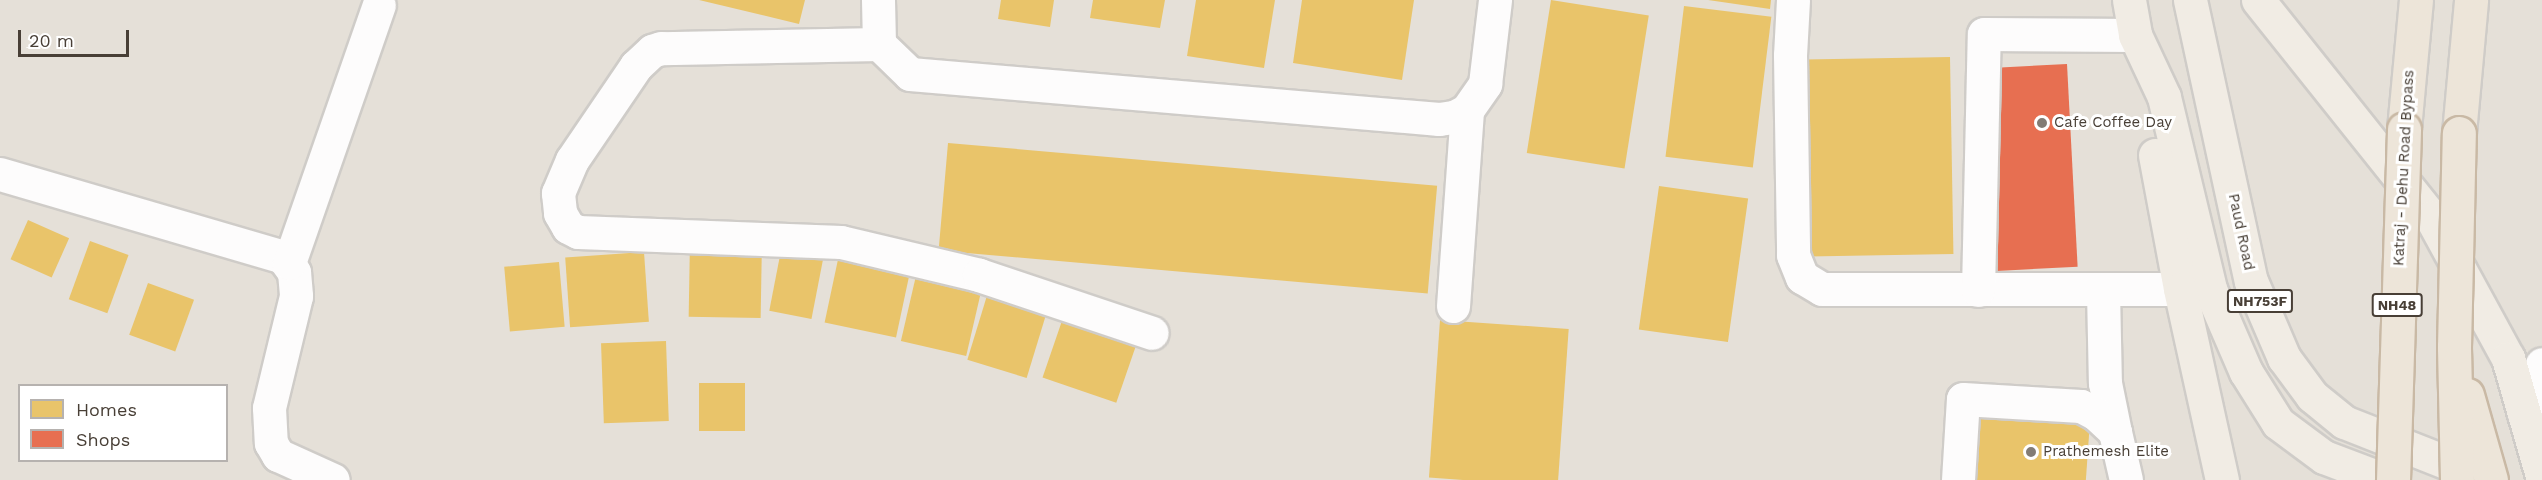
<!DOCTYPE html>
<style>
body{margin:0}
#map{position:relative;width:2542px;height:480px;overflow:hidden;background:#f1eeeb;font-family:"Work Sans",sans-serif}
div>[style]{position:absolute}
.residential>*{inset:0;background:#e5e0d8}
.homes>*{inset:0;background:#e9c46a;transform-origin:0 0}
.shops>*{inset:0;background:#e76f51;transform-origin:0 0}
.roads{filter:drop-shadow(2px 0 #cfccc8) drop-shadow(-2px 0 #cfccc8) drop-shadow(0 2px #cfccc8) drop-shadow(0 -2px #cfccc8)}
.minor>*{height:33px;margin:-16.5px;padding:0 16.5px;transform-origin:16.5px;border-radius:16.5px;background:#fdfcfc}
.major>*{height:33px;margin:-16.5px;padding:0 16.5px;transform-origin:16.5px;border-radius:16.5px;background:#f1ece4}
.highway>*{height:33px;margin:-16.5px;padding:0 16.5px;transform-origin:16.5px;border-radius:16.5px;background:#ede5d9}
.bridges{filter:drop-shadow(2px 0 #c9b9a5) drop-shadow(-2px 0 #c9b9a5) drop-shadow(0 2px #c9b9a5) drop-shadow(0 -2px #c9b9a5)}
.highway-bridge>*{height:33px;margin:-16.5px;padding:0 16.5px;transform-origin:16.5px;border-radius:16.5px;background:#ede5d9}
.dots>*{width:16px;height:16px;translate:-50% -50%;box-sizing:border-box;border:3px solid #fff;border-radius:50%}
span{translate:-50% -50%;white-space:nowrap;text-align:center;line-height:1.15;-webkit-text-stroke:6px #fff;paint-order:stroke}
.shield-label span{padding:2px 4px;background:#fff;border:2px solid;border-radius:4px;-webkit-text-stroke-width:0}
.shield-label{font-size:14px;color:#483f36;font-weight:700}
.poi-label{font-size:15px;color:#483f36}
.left{translate:0 -50%;text-align:left}
.street-label{font-size:15px;color:#483f36}
.legend{position:absolute;left:18px;top:384px;width:210px;height:78px;box-sizing:border-box;background:#fff;border:2px solid #b6b2af;margin:0;padding:8px 10px;list-style:none;font-size:18px;color:#483f36}
.legend li{display:flex;align-items:center;gap:12px;height:30px}
.legend b{width:30px;border:2px solid #b6b2af}
.scale{position:absolute;left:18px;top:30px;width:111px;height:27px;box-sizing:border-box;border:3px solid #483f36;border-top:0;padding-left:8px;font-size:18px;line-height:21px;white-space:nowrap;color:#483f36;-webkit-text-stroke:4px #fff;paint-order:stroke}
</style>
<div id="map">
<div class="residential">
<div style="clip-path:polygon(evenodd,0 0,2542px 0,2542px 480px,0 480px,0 0,20px 386px,226px 386px,226px 460px,20px 460px,20px 386px)"></div>
</div>
<div class="homes">
<div style="clip-path:polygon(699px 0,805px 0,799px 24px)"></div>
<div style="clip-path:polygon(1001px 0,1054px 0,1050px 27px,998px 19px)"></div>
<div style="clip-path:polygon(1093px 0,1165px 0,1160px 28px,1090px 18px)"></div>
<div style="clip-path:polygon(1196px 0,1275px 0,1264px 68px,1187px 56px)"></div>
<div style="clip-path:polygon(1302px 0,1414px 0,1402px 80px,1293px 63px)"></div>
<div style="left:1551px;top:0;width:99px;height:155px;rotate:9deg"></div>
<div style="clip-path:polygon(1708px 0,1771px 0,1770px 9px)"></div>
<div style="left:1684px;top:6px;width:88px;height:152px;rotate:7deg"></div>
<div style="left:1950px;top:57px;width:197px;height:145px;rotate:89deg"></div>
<div style="left:948px;top:143px;width:491px;height:108px;rotate:5deg"></div>
<div style="left:1659px;top:186px;width:90px;height:145px;rotate:8deg"></div>
<div style="left:28px;top:220px;width:45px;height:43px;rotate:24deg"></div>
<div style="left:762px;top:240px;width:78px;height:72px;rotate:91deg"></div>
<div style="left:783px;top:240px;width:43px;height:72px;rotate:11deg"></div>
<div style="left:90px;top:241px;width:41px;height:62px;rotate:20deg"></div>
<div style="left:840px;top:250px;width:73px;height:74px;rotate:12deg"></div>
<div style="left:644px;top:252px;width:70px;height:79px;rotate:86deg"></div>
<div style="left:559px;top:262px;width:65px;height:55px;rotate:85deg"></div>
<div style="left:918px;top:267px;width:67px;height:76px;rotate:13deg"></div>
<div style="left:148px;top:283px;width:49px;height:55px;rotate:20deg"></div>
<div style="left:989px;top:289px;width:62px;height:74px;rotate:17deg"></div>
<div style="left:1064px;top:315px;width:78px;height:66px;rotate:19deg"></div>
<div style="left:1440px;top:320px;width:129px;height:158px;rotate:4deg"></div>
<div style="left:666px;top:341px;width:80px;height:65px;rotate:88deg"></div>
<div style="left:699px;top:383px;width:46px;height:48px"></div>
<div style="left:1975px;top:417px;width:115px;height:63px;rotate:4deg"></div>
</div>
<div class="shops">
<div style="left:2067px;top:64px;width:203px;height:81px;rotate:87deg"></div>
</div>
<div class="roads">
<div class="minor">
<div style="left:878px;top:0;width:44px;rotate:88.7deg"></div>
<div style="left:879px;top:44px;width:43px;rotate:44.1deg"></div>
<div style="left:910px;top:74px;width:531px;rotate:4.86deg"></div>
<div style="left:1439px;top:119px;width:15px;rotate:-8deg"></div>
<div style="left:1454px;top:117px;width:15px;rotate:-28deg"></div>
<div style="left:1467px;top:110px;width:32px;rotate:-55deg"></div>
<div style="left:1485px;top:84px;width:85px;rotate:-83.2deg"></div>
<div style="left:1793px;top:0;width:55px;rotate:93.1deg"></div>
<div style="left:1790px;top:55px;width:200px;rotate:89.1deg"></div>
<div style="left:1793px;top:255px;width:24px;rotate:68deg"></div>
<div style="left:1802px;top:277px;width:23px;rotate:31deg"></div>
<div style="left:1822px;top:289px;width:358px"></div>
<div style="left:879px;top:44px;width:218px;rotate:178.9deg"></div>
<div style="left:661px;top:48px;width:9px;rotate:162deg"></div>
<div style="left:652px;top:51px;width:22px;rotate:137deg"></div>
<div style="left:636px;top:66px;width:114px;rotate:124.2deg"></div>
<div style="left:572px;top:160px;width:36px;rotate:113deg"></div>
<div style="left:558px;top:193px;width:20px;rotate:84deg"></div>
<div style="left:560px;top:213px;width:16px;rotate:60deg"></div>
<div style="left:568px;top:227px;width:11px;rotate:27deg"></div>
<div style="left:578px;top:232px;width:263px;rotate:2.2deg"></div>
<div style="left:841px;top:242px;width:142px;rotate:13.4deg"></div>
<div style="left:979px;top:275px;width:182px;rotate:18.5deg"></div>
<div style="left:0;top:174px;width:295px;rotate:16.3deg"></div>
<div style="left:283px;top:257px;width:19px;rotate:54deg"></div>
<div style="left:294px;top:272px;width:24px;rotate:85deg"></div>
<div style="left:296px;top:296px;width:115px;rotate:103.6deg"></div>
<div style="left:269px;top:408px;width:35px;rotate:87deg"></div>
<div style="left:271px;top:443px;width:14px;rotate:60deg"></div>
<div style="left:278px;top:455px;width:60px;rotate:24.4deg"></div>
<div style="left:289px;top:263px;width:273px;rotate:-70.8deg"></div>
<div style="left:1978px;top:290px;width:256px;rotate:-88.7deg"></div>
<div style="left:1984px;top:34px;width:151px;rotate:0.4deg"></div>
<div style="left:2103px;top:291px;width:92px;rotate:88.8deg"></div>
<div style="left:2105px;top:383px;width:50px;rotate:78.5deg"></div>
<div style="left:1453px;top:306px;width:196px;rotate:-85.9deg"></div>
<div style="left:2524px;top:413px;width:52px;rotate:-69.8deg"></div>
<div style="left:1958px;top:480px;width:81px;rotate:-86.5deg"></div>
<div style="left:1963px;top:399px;width:118px;rotate:3.4deg"></div>
<div style="left:2081px;top:406px;width:17px;rotate:28deg"></div>
<div style="left:2096px;top:414px;width:26px;rotate:43deg"></div>
<div style="left:2115px;top:432px;width:49px;rotate:77.1deg"></div>
</div>
<div class="major">
<div style="left:2129px;top:0;width:36px;rotate:80deg"></div>
<div style="left:2135px;top:35px;width:68px;rotate:64.9deg"></div>
<div style="left:2164px;top:97px;width:197px;rotate:76.5deg"></div>
<div style="left:2210px;top:289px;width:90px;rotate:66.6deg"></div>
<div style="left:2246px;top:372px;width:60px;rotate:57.9deg"></div>
<div style="left:2278px;top:423px;width:57px;rotate:36.5deg"></div>
<div style="left:2324px;top:457px;width:65px;rotate:20.7deg"></div>
<div style="left:2190px;top:0;width:288px;rotate:77.8deg"></div>
<div style="left:2251px;top:281px;width:84px;rotate:66.8deg"></div>
<div style="left:2284px;top:358px;width:47px;rotate:53.6deg"></div>
<div style="left:2312px;top:396px;width:41px;rotate:39.1deg"></div>
<div style="left:2344px;top:422px;width:147px;rotate:21.5deg"></div>
<div style="left:2258px;top:0;width:278px;rotate:51.4deg"></div>
<div style="left:2431px;top:217px;width:161px;rotate:61.4deg"></div>
<div style="left:2508px;top:358px;width:123px;rotate:73.9deg"></div>
<div style="left:2155px;top:155px;width:136px;rotate:79.4deg"></div>
<div style="left:2180px;top:289px;width:196px;rotate:77.6deg"></div>
</div>
<div class="highway">
<div style="left:2404px;top:129px;width:130px;rotate:-84.7deg"></div>
<div style="left:2459px;top:133px;width:134px;rotate:-84.8deg"></div>
</div>
</div>
<div class="bridges">
<div class="highway-bridge">
<div style="left:2467px;top:395px;width:88px;rotate:74.2deg"></div>
<div style="left:2393px;top:480px;width:351px;rotate:-88.2deg"></div>
<div style="left:2457px;top:480px;width:133px;rotate:-91.3deg"></div>
<div style="left:2454px;top:347px;width:214px;rotate:-88.7deg"></div>
</div>
</div>
<div class="dots">
<div style="left:2042px;top:123px;background:#837c75"></div>
<div style="left:2031px;top:452px;background:#837c75"></div>
</div>
<div class="shield-label">
<span style="left:2260px;top:301px">NH753F</span>
<span style="left:2397px;top:305px">NH48</span>
</div>
<div class="poi-label">
<span class="left" style="left:2054px;top:123px">Cafe Coffee Day</span>
<span class="left" style="left:2043px;top:452px">Prathemesh Elite</span>
</div>
<div class="street-label">
<span style="left:2404px;top:168px;rotate:-87deg">Katraj - Dehu Road Bypass</span>
<span style="left:2241px;top:232px;rotate:78deg">Paud Road</span>
</div>
<ul class="legend">
<li><b style="height:16px;background:#e9c46a"></b>Homes</li>
<li><b style="height:16px;background:#e76f51"></b>Shops</li>
</ul>
<div class="scale">20 m</div>
</div>
